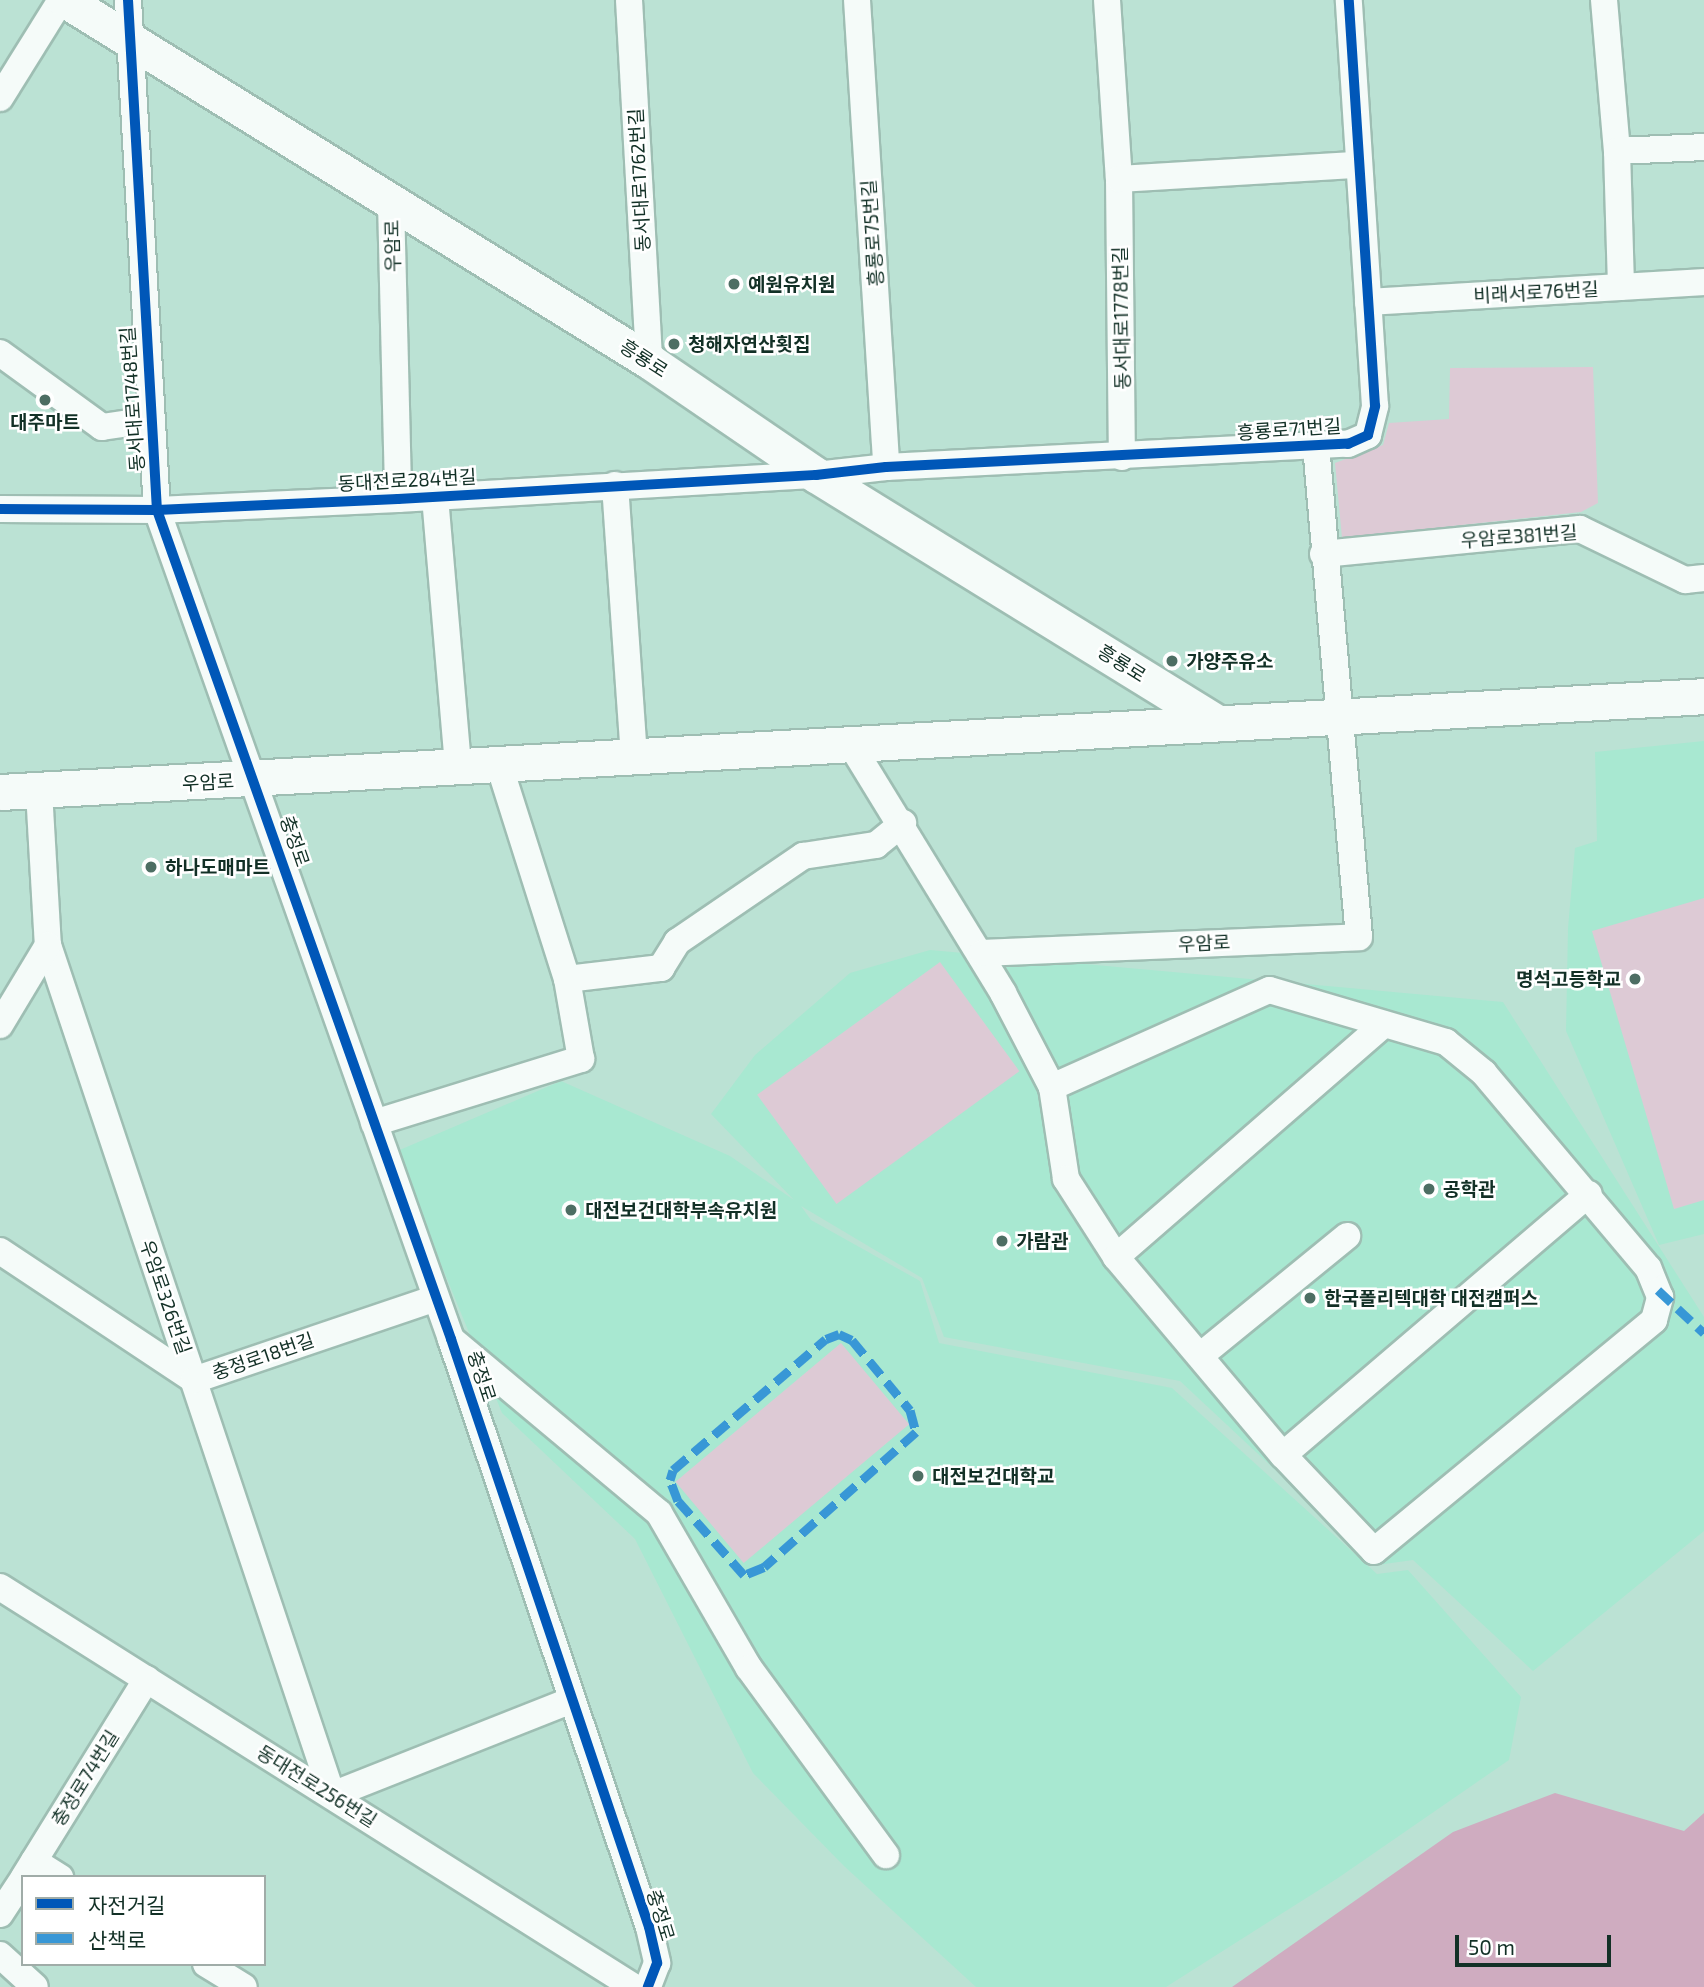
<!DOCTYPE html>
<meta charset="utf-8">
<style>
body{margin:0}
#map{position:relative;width:1704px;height:1987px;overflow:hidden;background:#bbe2d4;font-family:"Exo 2","Noto Sans KR",sans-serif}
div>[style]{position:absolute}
.built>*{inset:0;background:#a8e8d1}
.green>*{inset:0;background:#ddcad5;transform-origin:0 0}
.forest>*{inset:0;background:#cfacc0}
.roads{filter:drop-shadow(2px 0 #9ebeb3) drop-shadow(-2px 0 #9ebeb3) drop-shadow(0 2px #9ebeb3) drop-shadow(0 -2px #9ebeb3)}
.minor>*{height:26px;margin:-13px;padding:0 13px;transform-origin:13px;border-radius:13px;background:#f5fbf9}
.major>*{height:35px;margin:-17.5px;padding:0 17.5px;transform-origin:17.5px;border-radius:17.5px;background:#f5fbf9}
.quiet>*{height:9px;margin-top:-4.5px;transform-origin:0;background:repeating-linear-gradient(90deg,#3897d6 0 18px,transparent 0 27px)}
.cycleway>*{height:10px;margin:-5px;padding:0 5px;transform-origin:5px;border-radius:5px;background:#0057b8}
.dots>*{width:19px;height:19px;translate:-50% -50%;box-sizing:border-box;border:4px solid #fff;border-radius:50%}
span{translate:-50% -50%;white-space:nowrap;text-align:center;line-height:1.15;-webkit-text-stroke:5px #fff;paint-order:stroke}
.street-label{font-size:19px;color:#123026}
.poi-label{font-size:19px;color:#123026;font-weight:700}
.left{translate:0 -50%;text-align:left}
.right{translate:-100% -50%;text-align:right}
.legend{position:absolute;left:21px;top:1875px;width:245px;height:91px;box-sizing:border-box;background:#fff;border:2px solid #a0aca8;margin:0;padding:9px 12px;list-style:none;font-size:21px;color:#123026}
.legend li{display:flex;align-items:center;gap:14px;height:35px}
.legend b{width:35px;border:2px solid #a0aca8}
.scale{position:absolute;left:1455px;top:1935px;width:156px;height:32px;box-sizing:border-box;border:4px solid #123026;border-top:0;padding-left:9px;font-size:21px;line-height:24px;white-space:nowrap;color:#123026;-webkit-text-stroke:5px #fff;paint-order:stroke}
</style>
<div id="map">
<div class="built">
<div style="clip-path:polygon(1704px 741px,1704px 1234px,1659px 1245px,1566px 1031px,1568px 928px,1575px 848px,1597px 841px,1595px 752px)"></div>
<div style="clip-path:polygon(930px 950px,1503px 1002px,1704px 1317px,1704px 1531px,1533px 1671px,1413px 1560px,1377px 1565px,1180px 1381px,944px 1337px,922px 1278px,801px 1206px,811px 1220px,920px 1281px,939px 1343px,1172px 1388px,1377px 1574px,1408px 1570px,1521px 1697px,1509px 1760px,1338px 1878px,1166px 1987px,976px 1987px,844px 1866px,753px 1773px,635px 1539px,502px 1413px,395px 1152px,561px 1081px,730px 1156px,794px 1200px,711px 1114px,755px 1055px,850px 973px)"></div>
</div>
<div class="green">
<div style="clip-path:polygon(1593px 367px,1598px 503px,1581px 512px,1342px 538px,1335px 463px,1383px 445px,1389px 423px,1449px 419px,1450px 368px)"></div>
<div style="clip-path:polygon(1704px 898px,1704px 1200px,1674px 1209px,1592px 931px)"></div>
<div style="left:940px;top:962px;width:135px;height:226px;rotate:54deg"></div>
<div style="left:841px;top:1343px;width:106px;height:216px;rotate:50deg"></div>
</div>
<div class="forest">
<div style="clip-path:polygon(1555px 1793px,1684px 1831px,1704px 1813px,1704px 1987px,1232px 1987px,1453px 1832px)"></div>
</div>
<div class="roads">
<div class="minor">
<div style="left:128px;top:0;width:511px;rotate:86.75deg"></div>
<div style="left:157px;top:510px;width:880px;rotate:70.47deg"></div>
<div style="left:451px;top:1339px;width:620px;rotate:71.39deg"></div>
<div style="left:649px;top:1927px;width:37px;rotate:77deg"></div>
<div style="left:657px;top:1963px;width:26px;rotate:111deg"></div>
<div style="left:629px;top:0;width:362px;rotate:86.8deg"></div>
<div style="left:857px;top:0;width:468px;rotate:86.4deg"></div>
<div style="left:1107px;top:0;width:179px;rotate:86.2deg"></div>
<div style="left:1119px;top:179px;width:278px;rotate:89.4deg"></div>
<div style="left:1604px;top:0;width:152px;rotate:85.1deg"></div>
<div style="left:1617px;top:151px;width:136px;rotate:88.3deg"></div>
<div style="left:0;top:98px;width:115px;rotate:-58.1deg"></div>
<div style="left:1617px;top:151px;width:87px;rotate:-2.6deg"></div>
<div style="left:1119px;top:179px;width:239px;rotate:-3.4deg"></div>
<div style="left:391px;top:202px;width:297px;rotate:88.6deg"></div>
<div style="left:1368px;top:302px;width:337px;rotate:-3.4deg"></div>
<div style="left:0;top:353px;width:126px;rotate:36deg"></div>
<div style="left:102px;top:427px;width:49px;rotate:-8.3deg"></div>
<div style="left:615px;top:485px;width:271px;rotate:86deg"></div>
<div style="left:435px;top:497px;width:269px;rotate:85.1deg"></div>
<div style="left:0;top:509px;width:157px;rotate:0.4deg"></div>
<div style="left:157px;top:510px;width:241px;rotate:-2.6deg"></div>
<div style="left:398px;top:499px;width:419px;rotate:-3.3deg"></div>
<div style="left:816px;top:475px;width:70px;rotate:-6.5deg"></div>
<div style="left:886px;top:467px;width:463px;rotate:-2.9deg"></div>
<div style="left:1348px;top:444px;width:22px;rotate:-24deg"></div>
<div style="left:1368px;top:435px;width:30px;rotate:-76deg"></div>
<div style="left:1375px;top:406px;width:407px;rotate:-93.7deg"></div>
<div style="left:1323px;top:554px;width:258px;rotate:-5.6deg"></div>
<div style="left:1580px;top:529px;width:117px;rotate:25.9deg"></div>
<div style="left:1685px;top:580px;width:19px;rotate:-6deg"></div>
<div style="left:850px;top:743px;width:293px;rotate:58.5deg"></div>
<div style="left:1003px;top:993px;width:106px;rotate:62.5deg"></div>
<div style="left:1052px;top:1087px;width:93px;rotate:81.3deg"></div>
<div style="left:1066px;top:1179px;width:93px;rotate:57.3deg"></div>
<div style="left:1116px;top:1257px;width:259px;rotate:49.9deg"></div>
<div style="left:1283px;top:1455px;width:132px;rotate:46.5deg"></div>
<div style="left:1374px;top:1551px;width:363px;rotate:-39.5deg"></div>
<div style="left:1654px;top:1320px;width:24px;rotate:-75deg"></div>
<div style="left:1660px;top:1297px;width:31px;rotate:-112deg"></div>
<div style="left:1648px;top:1268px;width:255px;rotate:-130.1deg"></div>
<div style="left:1484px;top:1073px;width:49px;rotate:-140.8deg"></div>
<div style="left:1446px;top:1042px;width:184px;rotate:-163.6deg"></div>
<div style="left:1269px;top:990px;width:238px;rotate:155.9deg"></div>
<div style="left:39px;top:791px;width:154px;rotate:86.7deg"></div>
<div style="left:48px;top:945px;width:896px;rotate:71.52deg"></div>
<div style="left:332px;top:1795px;width:256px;rotate:-21.6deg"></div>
<div style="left:982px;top:953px;width:377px;rotate:-2.4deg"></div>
<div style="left:1359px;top:937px;width:493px;rotate:-95deg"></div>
<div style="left:567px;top:979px;width:95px;rotate:-6.7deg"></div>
<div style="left:661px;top:968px;width:31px;rotate:-58deg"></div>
<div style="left:677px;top:942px;width:153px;rotate:-34.3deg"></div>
<div style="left:803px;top:856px;width:74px;rotate:-8.6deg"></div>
<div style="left:876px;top:845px;width:35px;rotate:-39deg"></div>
<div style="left:0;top:1025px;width:93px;rotate:-59deg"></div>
<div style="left:374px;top:1123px;width:217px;rotate:-17.2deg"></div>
<div style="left:581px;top:1059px;width:81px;rotate:-99.9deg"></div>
<div style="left:567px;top:979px;width:228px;rotate:-107.6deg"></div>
<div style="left:0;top:1251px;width:233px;rotate:33.6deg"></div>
<div style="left:194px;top:1380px;width:252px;rotate:-18.7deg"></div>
<div style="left:1116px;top:1257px;width:355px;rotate:-41deg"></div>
<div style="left:451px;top:1339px;width:271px;rotate:39.9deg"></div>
<div style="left:659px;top:1513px;width:179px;rotate:59.9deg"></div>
<div style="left:749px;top:1668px;width:232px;rotate:53.8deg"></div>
<div style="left:1200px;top:1356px;width:190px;rotate:-39.2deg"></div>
<div style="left:1283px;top:1455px;width:402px;rotate:-40.5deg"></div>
<div style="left:0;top:1587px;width:750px;rotate:32.25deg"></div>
<div style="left:34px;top:1861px;width:31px;rotate:32deg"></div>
<div style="left:24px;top:1877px;width:233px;rotate:-58.2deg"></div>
<div style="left:0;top:1914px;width:42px;rotate:-56.7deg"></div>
<div style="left:0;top:1955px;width:47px;rotate:42.4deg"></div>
<div style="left:206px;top:1964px;width:44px;rotate:31.2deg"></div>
</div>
<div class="major">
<div style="left:65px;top:0;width:687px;rotate:31.72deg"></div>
<div style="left:649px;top:361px;width:202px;rotate:34.3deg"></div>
<div style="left:816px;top:475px;width:472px;rotate:31.7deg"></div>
<div style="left:0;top:792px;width:1707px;rotate:-3.22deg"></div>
</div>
</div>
<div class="quiet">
<div style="left:1658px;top:1290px;width:63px;rotate:43.1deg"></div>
<div style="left:839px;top:1334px;width:14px;rotate:25deg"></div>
<div style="left:852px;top:1340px;width:91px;rotate:50.4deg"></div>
<div style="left:910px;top:1410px;width:23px;rotate:75deg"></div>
<div style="left:916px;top:1432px;width:203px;rotate:138.4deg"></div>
<div style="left:764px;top:1567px;width:22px;rotate:158deg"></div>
<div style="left:744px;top:1575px;width:99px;rotate:-131.7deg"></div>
<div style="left:678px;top:1501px;width:22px;rotate:-111deg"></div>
<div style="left:670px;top:1480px;width:10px;rotate:-73deg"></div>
<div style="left:673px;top:1470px;width:201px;rotate:-40.6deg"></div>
<div style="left:826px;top:1339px;width:14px;rotate:-21deg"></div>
</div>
<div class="cycleway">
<div style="left:128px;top:0;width:511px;rotate:86.75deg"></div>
<div style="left:157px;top:510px;width:880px;rotate:70.47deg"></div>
<div style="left:451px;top:1339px;width:620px;rotate:71.39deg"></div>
<div style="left:649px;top:1927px;width:37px;rotate:77deg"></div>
<div style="left:657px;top:1963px;width:26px;rotate:111deg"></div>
<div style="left:0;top:509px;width:157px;rotate:0.4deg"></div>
<div style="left:157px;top:510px;width:241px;rotate:-2.6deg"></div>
<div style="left:398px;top:499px;width:419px;rotate:-3.3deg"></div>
<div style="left:816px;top:475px;width:70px;rotate:-6.5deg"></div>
<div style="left:886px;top:467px;width:463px;rotate:-2.9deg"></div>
<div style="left:1348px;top:444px;width:22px;rotate:-24deg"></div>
<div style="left:1368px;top:435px;width:30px;rotate:-76deg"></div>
<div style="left:1375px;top:406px;width:407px;rotate:-93.7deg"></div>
</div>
<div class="dots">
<div style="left:734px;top:284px;background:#4d6e63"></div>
<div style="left:674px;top:344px;background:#4d6e63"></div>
<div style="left:45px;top:400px;background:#4d6e63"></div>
<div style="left:1172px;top:661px;background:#4d6e63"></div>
<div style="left:151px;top:867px;background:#4d6e63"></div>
<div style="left:1635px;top:979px;background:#4d6e63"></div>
<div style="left:1429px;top:1189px;background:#4d6e63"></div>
<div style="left:571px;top:1210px;background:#4d6e63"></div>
<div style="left:1002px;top:1241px;background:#4d6e63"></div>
<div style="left:1310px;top:1298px;background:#4d6e63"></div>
<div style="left:918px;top:1476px;background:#4d6e63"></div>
</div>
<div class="street-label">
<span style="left:639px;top:180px;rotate:-93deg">동서대로1762번길</span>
<span style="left:872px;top:233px;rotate:-94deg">흥룡로75번길</span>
<span style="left:392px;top:246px;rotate:-91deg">우암로</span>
<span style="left:1536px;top:292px;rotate:-3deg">비래서로76번길</span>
<span style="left:1121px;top:318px;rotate:-91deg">동서대로1778번길</span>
<span style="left:644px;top:358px;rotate:33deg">흥룡로</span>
<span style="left:132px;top:399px;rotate:-94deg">동서대로1748번길</span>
<span style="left:1289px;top:429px;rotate:-4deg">흥룡로71번길</span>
<span style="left:407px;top:480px;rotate:-3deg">동대전로284번길</span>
<span style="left:1519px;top:536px;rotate:-4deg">우암로381번길</span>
<span style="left:1122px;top:663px;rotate:32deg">흥룡로</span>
<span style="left:208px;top:782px;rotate:-3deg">우암로</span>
<span style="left:295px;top:841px;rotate:71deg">충정로</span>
<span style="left:1204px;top:943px;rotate:-3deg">우암로</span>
<span style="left:166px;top:1297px;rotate:71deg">우암로326번길</span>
<span style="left:263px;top:1356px;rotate:-19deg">충정로18번길</span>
<span style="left:482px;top:1376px;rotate:72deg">충정로</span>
<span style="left:85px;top:1778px;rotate:-58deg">충정로74번길</span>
<span style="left:317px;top:1786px;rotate:32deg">동대전로256번길</span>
<span style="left:661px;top:1915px;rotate:73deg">충정로</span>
</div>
<div class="poi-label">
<span class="left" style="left:748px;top:284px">예원유치원</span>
<span class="left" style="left:688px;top:344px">청해자연산횟집</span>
<span style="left:45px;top:422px">대주마트</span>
<span class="left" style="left:1186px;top:661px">가양주유소</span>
<span class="left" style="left:165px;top:867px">하나도매마트</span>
<span class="right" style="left:1621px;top:979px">명석고등학교</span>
<span class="left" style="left:1443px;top:1189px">공학관</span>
<span class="left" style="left:585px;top:1210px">대전보건대학부속유치원</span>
<span class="left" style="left:1016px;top:1241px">가람관</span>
<span class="left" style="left:1324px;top:1298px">한국폴리텍대학 대전캠퍼스</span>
<span class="left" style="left:932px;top:1476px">대전보건대학교</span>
</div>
<ul class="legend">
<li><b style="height:9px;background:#0057b8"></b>자전거길</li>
<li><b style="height:9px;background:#3897d6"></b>산책로</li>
</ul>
<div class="scale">50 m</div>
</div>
